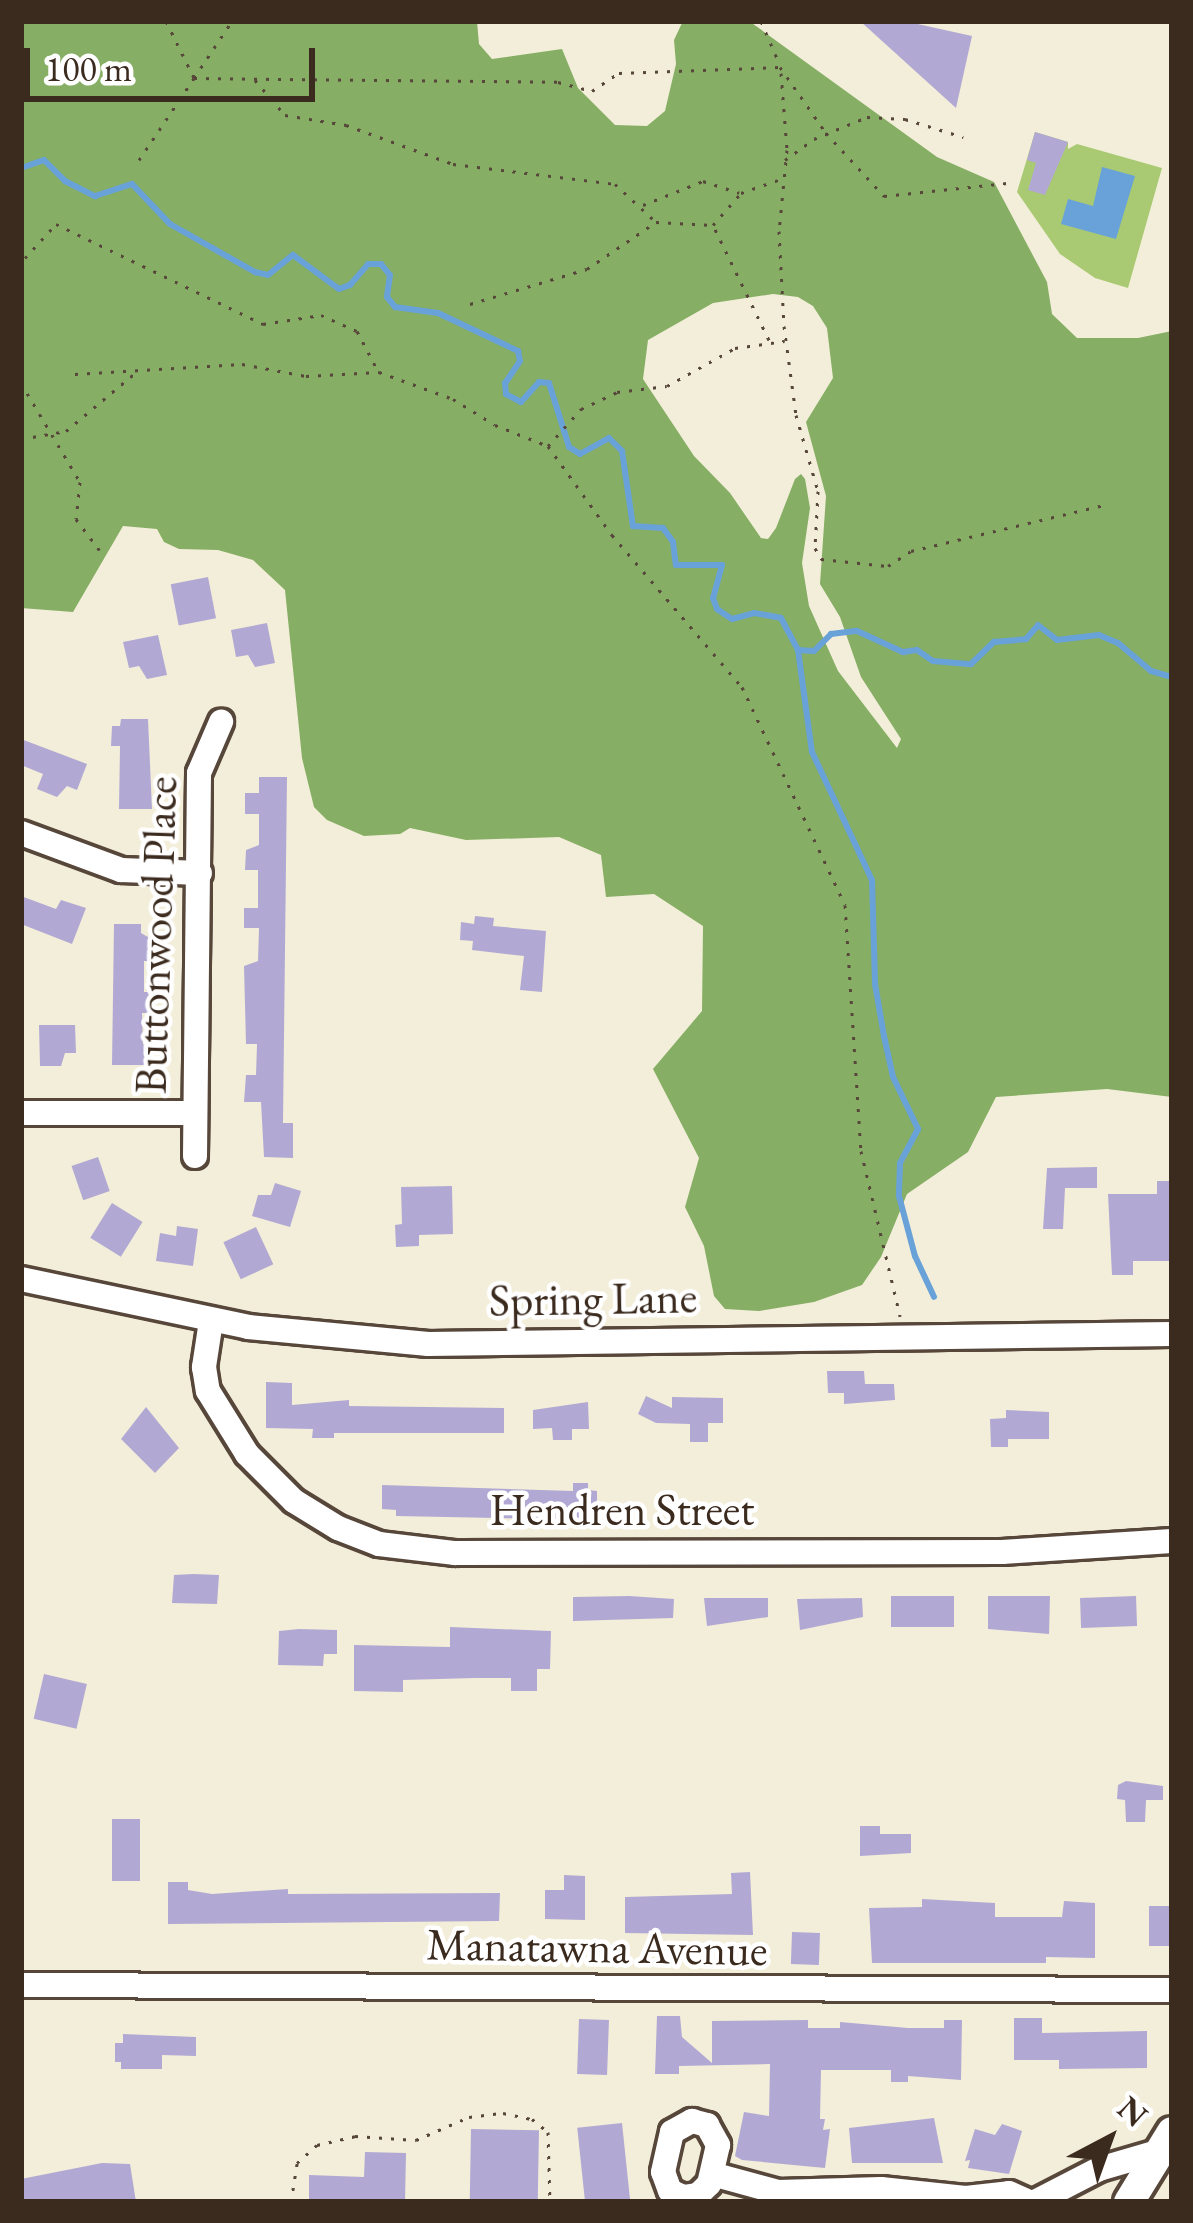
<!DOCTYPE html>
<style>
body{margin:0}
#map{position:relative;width:1193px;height:2223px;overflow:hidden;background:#f3eed9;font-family:"EB Garamond",serif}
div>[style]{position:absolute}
.green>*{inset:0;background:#a9ca72}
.forest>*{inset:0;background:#86ae64}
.water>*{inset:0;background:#69a2d8}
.stream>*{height:6px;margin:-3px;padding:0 3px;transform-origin:3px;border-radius:3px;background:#69a2d8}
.building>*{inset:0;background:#b1a9d3;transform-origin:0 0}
.path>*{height:3px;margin-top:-1.5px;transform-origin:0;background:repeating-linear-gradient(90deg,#57473a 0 3px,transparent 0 12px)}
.roads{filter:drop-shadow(3px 0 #57473a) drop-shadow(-3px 0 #57473a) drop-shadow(0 3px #57473a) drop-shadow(0 -3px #57473a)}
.minor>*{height:24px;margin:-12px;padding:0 12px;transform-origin:12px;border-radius:12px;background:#fff}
.major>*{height:30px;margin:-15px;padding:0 15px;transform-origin:15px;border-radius:15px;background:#fff}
span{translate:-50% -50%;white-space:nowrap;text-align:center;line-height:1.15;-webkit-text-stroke:9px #fff;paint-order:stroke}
.street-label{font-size:45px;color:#3b2a1e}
.frame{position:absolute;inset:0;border:24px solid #3b2a1e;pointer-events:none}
.north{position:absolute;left:1049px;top:2079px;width:120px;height:120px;-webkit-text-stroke:9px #fff;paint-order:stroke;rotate:41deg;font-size:33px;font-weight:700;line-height:48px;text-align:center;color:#3b2a1e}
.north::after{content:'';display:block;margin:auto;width:42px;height:54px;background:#3b2a1e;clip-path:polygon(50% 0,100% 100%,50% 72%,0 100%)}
.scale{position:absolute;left:24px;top:48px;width:291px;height:54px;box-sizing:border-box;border:6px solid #3b2a1e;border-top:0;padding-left:15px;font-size:36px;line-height:42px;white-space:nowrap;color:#3b2a1e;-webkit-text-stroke:9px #fff;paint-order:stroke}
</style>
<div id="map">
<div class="green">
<div style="clip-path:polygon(1035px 132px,1068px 142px,1068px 149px,1077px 144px,1162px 168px,1128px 288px,1095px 278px,1060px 254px,1017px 192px)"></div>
</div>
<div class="forest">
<div style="clip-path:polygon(evenodd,21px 21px,477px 21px,479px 44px,492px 59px,562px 49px,578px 88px,615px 125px,647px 126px,665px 111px,676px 64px,674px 40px,683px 21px,749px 21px,937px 157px,994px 182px,1047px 282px,1052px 314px,1077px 338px,1138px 338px,1172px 331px,1172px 1097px,1107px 1089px,996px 1097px,968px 1152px,907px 1194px,881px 1257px,862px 1285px,814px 1302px,759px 1311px,725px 1309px,714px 1296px,704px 1246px,685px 1207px,699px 1158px,653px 1069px,702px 1011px,703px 926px,654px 894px,606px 897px,601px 855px,559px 837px,466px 840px,410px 828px,400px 834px,364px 836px,327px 820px,314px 807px,302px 758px,285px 590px,253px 560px,218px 550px,179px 549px,164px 542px,157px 529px,123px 526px,73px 612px,21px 608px,21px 21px,773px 294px,798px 297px,813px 306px,827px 328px,833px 378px,806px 422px,826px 496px,820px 584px,840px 617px,861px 677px,901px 739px,897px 748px,838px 671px,809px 606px,802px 563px,810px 508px,805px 479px,801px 474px,795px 479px,776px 528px,768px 539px,761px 538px,730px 493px,694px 456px,643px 379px,648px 340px,713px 303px,773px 294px)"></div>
</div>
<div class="water">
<div style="clip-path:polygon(1102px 167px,1135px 176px,1116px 239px,1061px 224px,1068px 199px,1093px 206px)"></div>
</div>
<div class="stream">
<div style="left:21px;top:168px;width:24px;rotate:-19deg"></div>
<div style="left:44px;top:160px;width:30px;rotate:45deg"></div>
<div style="left:65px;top:181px;width:34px;rotate:27deg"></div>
<div style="left:95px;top:196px;width:39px;rotate:-18deg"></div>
<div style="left:132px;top:184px;width:55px;rotate:46.5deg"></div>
<div style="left:170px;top:224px;width:98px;rotate:29.5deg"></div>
<div style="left:255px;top:272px;width:13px;rotate:13deg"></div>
<div style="left:268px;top:275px;width:32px;rotate:-39deg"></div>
<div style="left:293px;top:255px;width:57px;rotate:36.5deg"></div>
<div style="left:339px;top:289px;width:12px;rotate:-20deg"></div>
<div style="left:350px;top:285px;width:28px;rotate:-49deg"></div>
<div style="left:368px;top:264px;width:13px"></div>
<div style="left:381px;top:264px;width:14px;rotate:51deg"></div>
<div style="left:390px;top:275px;width:22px;rotate:98deg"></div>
<div style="left:387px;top:297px;width:13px;rotate:51deg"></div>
<div style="left:395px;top:307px;width:43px;rotate:7.9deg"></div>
<div style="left:438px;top:313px;width:89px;rotate:25.4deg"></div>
<div style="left:518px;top:351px;width:10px;rotate:79deg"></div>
<div style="left:520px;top:361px;width:27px;rotate:124deg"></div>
<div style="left:505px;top:383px;width:11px;rotate:85deg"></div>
<div style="left:506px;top:394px;width:17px;rotate:28deg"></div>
<div style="left:521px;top:402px;width:27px;rotate:-48deg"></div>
<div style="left:539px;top:382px;width:10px;rotate:6deg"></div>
<div style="left:549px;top:383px;width:67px;rotate:72.6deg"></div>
<div style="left:569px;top:447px;width:13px;rotate:32deg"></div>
<div style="left:580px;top:454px;width:33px;rotate:-29deg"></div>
<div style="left:609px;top:438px;width:18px;rotate:45deg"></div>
<div style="left:622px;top:451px;width:76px;rotate:81.7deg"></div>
<div style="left:633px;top:526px;width:30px;rotate:4deg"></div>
<div style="left:663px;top:528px;width:17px;rotate:54deg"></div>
<div style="left:673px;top:542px;width:23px;rotate:83deg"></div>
<div style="left:676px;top:565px;width:46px"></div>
<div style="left:722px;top:565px;width:34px;rotate:105deg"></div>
<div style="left:713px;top:598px;width:12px;rotate:70deg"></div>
<div style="left:717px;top:609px;width:18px;rotate:34deg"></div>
<div style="left:732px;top:619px;width:23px;rotate:-15deg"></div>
<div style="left:754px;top:613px;width:27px;rotate:10deg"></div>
<div style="left:781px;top:618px;width:36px;rotate:62deg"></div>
<div style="left:798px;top:650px;width:16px;rotate:4deg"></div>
<div style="left:814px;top:651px;width:24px;rotate:-45deg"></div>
<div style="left:831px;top:634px;width:26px;rotate:-7deg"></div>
<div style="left:857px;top:631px;width:51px;rotate:24.5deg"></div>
<div style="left:903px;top:652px;width:14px;rotate:-8deg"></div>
<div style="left:917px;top:650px;width:19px;rotate:35deg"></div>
<div style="left:933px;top:661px;width:38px;rotate:5deg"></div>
<div style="left:971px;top:664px;width:32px;rotate:-44deg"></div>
<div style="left:994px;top:642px;width:32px;rotate:-5deg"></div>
<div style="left:1026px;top:639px;width:18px;rotate:-49deg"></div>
<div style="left:1038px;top:625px;width:24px;rotate:38deg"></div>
<div style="left:1057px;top:640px;width:42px;rotate:-6.8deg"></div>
<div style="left:1099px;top:635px;width:21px;rotate:23deg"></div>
<div style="left:1118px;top:643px;width:43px;rotate:40.3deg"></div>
<div style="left:1151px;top:671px;width:22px;rotate:16deg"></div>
<div style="left:798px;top:650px;width:103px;rotate:82.2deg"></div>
<div style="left:812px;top:752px;width:141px;rotate:64.9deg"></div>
<div style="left:872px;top:880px;width:104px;rotate:88.3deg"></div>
<div style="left:875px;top:984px;width:53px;rotate:80.2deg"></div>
<div style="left:884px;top:1036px;width:42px;rotate:77.6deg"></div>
<div style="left:893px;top:1077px;width:58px;rotate:64.3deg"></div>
<div style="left:918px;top:1129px;width:38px;rotate:118deg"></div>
<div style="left:900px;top:1163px;width:33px;rotate:92deg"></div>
<div style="left:899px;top:1196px;width:62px;rotate:75.1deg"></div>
<div style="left:915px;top:1256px;width:45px;rotate:65.1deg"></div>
</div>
<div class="building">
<div style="clip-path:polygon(860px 21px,904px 21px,972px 36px,956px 108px)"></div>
<div style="clip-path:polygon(1035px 132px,1068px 142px,1045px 195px,1028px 190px,1036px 163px,1027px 160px)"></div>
<div style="left:208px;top:577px;width:42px;height:38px;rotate:79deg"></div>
<div style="clip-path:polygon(267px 623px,275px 663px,255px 667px,248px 655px,236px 657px,231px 630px)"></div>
<div style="clip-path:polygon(158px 635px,167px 675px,147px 679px,139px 666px,129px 668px,123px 642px)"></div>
<div style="clip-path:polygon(121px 719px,148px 719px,152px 809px,119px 809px,120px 746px,111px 746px,112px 726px,120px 726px)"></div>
<div style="clip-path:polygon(21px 739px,87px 764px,77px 790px,67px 786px,57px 797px,37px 789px,43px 774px,21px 765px)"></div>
<div style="clip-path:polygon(259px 777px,287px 777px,283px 1123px,293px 1123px,293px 1158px,264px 1157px,261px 1102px,244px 1102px,246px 1075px,256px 1075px,257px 1044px,246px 1044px,244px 966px,258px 961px,259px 928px,244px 928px,244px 908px,258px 908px,258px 870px,245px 870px,246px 850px,259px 845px,259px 814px,245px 814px,245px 793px,259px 793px)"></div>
<div style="clip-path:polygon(21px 896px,56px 909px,61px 900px,86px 908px,72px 944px,21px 924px)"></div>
<div style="clip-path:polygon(475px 916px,494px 918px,493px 926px,546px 931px,542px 992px,520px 990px,524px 956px,472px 950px,473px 941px,460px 940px,461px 922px,474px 924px)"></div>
<div style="clip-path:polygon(114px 924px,141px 924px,141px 933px,153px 940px,153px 961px,144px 961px,144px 992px,153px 992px,153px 1013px,142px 1013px,143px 1044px,151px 1044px,153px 1065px,112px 1065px)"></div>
<div style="clip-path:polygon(39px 1025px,75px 1025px,76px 1053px,65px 1053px,61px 1066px,40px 1066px)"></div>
<div style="left:98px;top:1157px;width:36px;height:28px;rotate:71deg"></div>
<div style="clip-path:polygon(1097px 1167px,1097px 1188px,1065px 1188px,1063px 1229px,1043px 1229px,1047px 1168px)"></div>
<div style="clip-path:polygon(1157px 1181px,1172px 1181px,1172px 1261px,1133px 1261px,1133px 1275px,1112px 1275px,1108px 1194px,1157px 1194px)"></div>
<div style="clip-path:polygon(275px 1183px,301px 1191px,290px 1227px,252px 1216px,258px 1195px,271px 1195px)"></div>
<div style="clip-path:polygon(452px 1186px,453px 1234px,419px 1235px,419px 1246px,396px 1247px,395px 1225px,402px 1224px,401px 1187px)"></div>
<div style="left:112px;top:1203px;width:36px;height:41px;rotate:32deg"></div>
<div style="clip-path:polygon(177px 1226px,198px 1229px,193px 1266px,156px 1261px,160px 1233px,176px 1236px)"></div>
<div style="left:256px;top:1227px;width:41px;height:36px;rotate:65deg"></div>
<div style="clip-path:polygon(827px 1371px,864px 1371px,865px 1384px,894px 1384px,895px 1400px,844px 1404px,844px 1393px,828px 1393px)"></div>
<div style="clip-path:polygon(266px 1382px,292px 1383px,292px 1405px,349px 1400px,349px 1406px,504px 1408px,504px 1433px,334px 1433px,334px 1438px,312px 1438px,313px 1429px,266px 1428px)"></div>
<div style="clip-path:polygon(646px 1396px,672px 1408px,672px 1397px,723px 1398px,723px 1423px,708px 1423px,708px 1442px,690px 1442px,690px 1424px,656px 1423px,638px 1414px)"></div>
<div style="clip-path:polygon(588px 1402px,589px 1429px,572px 1429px,572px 1440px,553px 1440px,552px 1428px,533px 1429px,533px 1410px)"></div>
<div style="clip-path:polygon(146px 1407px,179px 1448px,155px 1473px,121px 1439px)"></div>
<div style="clip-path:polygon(1006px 1410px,1049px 1412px,1049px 1439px,1008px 1439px,1008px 1447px,991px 1447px,990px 1419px,1006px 1418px)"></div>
<div style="clip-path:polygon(573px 1483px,588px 1483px,588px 1490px,597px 1491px,597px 1520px,396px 1516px,396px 1510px,382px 1509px,382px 1485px,573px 1491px)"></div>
<div style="clip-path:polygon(193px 1574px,219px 1575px,217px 1604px,172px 1603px,174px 1575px)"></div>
<div style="clip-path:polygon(629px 1596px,674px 1599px,673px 1618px,573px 1621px,573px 1597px)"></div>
<div style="left:891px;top:1596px;width:63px;height:31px"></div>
<div style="clip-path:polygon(988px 1596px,1050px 1596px,1049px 1634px,988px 1629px)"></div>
<div style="left:1136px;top:1596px;width:30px;height:56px;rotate:88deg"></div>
<div style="clip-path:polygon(704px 1598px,768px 1598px,768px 1617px,707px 1626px)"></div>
<div style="clip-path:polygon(862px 1598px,863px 1617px,800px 1630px,797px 1599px)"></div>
<div style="clip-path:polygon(450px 1627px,551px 1631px,550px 1669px,537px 1669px,537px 1691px,511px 1691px,511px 1678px,475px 1678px,403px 1680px,403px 1692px,354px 1691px,354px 1645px,450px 1647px)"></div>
<div style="clip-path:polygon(299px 1629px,337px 1630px,337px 1654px,324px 1654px,323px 1666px,278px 1665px,279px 1631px)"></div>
<div style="left:44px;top:1674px;width:44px;height:46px;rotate:13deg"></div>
<div style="clip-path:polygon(1126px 1781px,1163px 1786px,1163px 1800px,1146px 1800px,1145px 1822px,1126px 1822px,1125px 1800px,1117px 1799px,1118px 1785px)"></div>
<div style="left:112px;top:1819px;width:28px;height:62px"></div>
<div style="clip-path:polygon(860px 1826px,880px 1826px,880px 1834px,911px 1834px,911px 1853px,860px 1856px)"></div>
<div style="clip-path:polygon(750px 1872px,753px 1935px,625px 1933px,625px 1897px,732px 1894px,731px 1873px)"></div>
<div style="clip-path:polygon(564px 1875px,585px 1876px,585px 1920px,545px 1919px,545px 1890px,564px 1890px)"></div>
<div style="clip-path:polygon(168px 1882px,188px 1882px,188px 1890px,212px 1894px,288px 1889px,288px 1894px,500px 1893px,499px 1921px,168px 1924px)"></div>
<div style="clip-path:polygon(922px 1899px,995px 1903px,995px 1917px,1062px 1917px,1064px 1901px,1095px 1903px,1095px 1958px,1046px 1957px,1046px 1963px,872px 1963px,869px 1908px,922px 1907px)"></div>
<div style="left:1149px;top:1906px;width:23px;height:40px"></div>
<div style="left:792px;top:1932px;width:28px;height:32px;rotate:2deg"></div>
<div style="clip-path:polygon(657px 2016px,680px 2016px,682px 2037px,712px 2063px,712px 2021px,808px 2020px,808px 2028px,840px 2028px,840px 2022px,908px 2028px,944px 2028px,944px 2020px,962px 2020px,961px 2080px,908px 2076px,908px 2082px,891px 2082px,891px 2070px,821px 2070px,820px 2119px,825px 2119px,823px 2130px,830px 2129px,825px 2168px,742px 2160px,735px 2156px,744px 2112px,769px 2116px,770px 2064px,679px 2066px,679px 2074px,655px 2074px)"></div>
<div style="clip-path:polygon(1014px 2018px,1042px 2018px,1042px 2033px,1147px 2031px,1147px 2068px,1059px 2069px,1059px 2060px,1014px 2060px)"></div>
<div style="left:579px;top:2019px;width:30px;height:55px;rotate:2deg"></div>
<div style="clip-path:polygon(123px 2034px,196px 2037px,196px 2056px,162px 2055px,162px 2069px,121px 2069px,121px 2062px,115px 2062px,115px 2043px,123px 2043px)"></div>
<div style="clip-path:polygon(934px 2118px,943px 2163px,852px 2163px,849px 2128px)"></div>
<div style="left:622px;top:2123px;width:79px;height:45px;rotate:84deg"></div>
<div style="clip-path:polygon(1002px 2124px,1022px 2131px,1009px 2174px,968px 2168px,970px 2160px,965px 2161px,975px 2129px,995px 2135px)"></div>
<div style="left:471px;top:2129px;width:68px;height:73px;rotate:1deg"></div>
<div style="clip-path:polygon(365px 2152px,406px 2153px,405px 2202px,309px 2202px,309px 2175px,364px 2177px)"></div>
<div style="clip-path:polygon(102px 2163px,130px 2164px,136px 2202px,21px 2202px,21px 2179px)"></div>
</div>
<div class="path">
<div style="left:166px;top:21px;width:64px;rotate:63.8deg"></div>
<div style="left:194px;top:78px;width:69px;rotate:-56.3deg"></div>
<div style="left:761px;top:21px;width:46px;rotate:66.8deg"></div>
<div style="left:976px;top:21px;width:25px"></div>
<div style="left:1087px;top:21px;width:3px"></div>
<div style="left:781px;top:73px;width:77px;rotate:85.5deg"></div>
<div style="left:787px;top:150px;width:81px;rotate:95.6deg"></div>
<div style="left:779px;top:231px;width:95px;rotate:87deg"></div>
<div style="left:784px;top:326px;width:90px;rotate:82.3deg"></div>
<div style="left:796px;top:415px;width:79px;rotate:73.9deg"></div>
<div style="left:818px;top:491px;width:57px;rotate:93deg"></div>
<div style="left:815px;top:548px;width:13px;rotate:61deg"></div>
<div style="left:821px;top:559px;width:67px;rotate:6deg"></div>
<div style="left:888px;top:566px;width:27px;rotate:-33deg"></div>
<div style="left:911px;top:551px;width:203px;rotate:-13.4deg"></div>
<div style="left:255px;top:80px;width:46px;rotate:49.4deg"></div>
<div style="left:285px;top:115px;width:62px;rotate:9.3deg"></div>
<div style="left:346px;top:125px;width:114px;rotate:20deg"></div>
<div style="left:453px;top:164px;width:163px;rotate:7deg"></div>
<div style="left:615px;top:184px;width:56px;rotate:42.8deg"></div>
<div style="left:139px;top:160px;width:99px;rotate:-56.1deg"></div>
<div style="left:194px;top:78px;width:364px;rotate:0.6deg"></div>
<div style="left:558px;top:82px;width:35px;rotate:15deg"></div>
<div style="left:592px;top:91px;width:32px;rotate:-34deg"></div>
<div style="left:619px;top:73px;width:161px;rotate:-2.1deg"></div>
<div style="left:780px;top:67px;width:80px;rotate:55.1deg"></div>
<div style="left:826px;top:133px;width:86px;rotate:47.4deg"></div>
<div style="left:884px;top:196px;width:124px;rotate:-6deg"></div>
<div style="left:785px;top:160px;width:36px;rotate:-36deg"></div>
<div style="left:814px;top:139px;width:57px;rotate:-22.5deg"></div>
<div style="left:867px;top:117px;width:38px;rotate:3deg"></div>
<div style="left:905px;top:119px;width:61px;rotate:17.2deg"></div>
<div style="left:643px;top:205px;width:65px;rotate:-21.8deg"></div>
<div style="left:703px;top:181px;width:38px;rotate:18deg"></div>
<div style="left:21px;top:256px;width:4px;rotate:27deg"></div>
<div style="left:25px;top:258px;width:46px;rotate:-47.6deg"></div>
<div style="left:56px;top:224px;width:230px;rotate:25.8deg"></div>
<div style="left:263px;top:324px;width:59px;rotate:-8.8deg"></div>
<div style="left:321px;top:315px;width:39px;rotate:24deg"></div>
<div style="left:357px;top:331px;width:45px;rotate:62.3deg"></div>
<div style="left:470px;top:304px;width:122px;rotate:-16.7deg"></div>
<div style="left:587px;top:269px;width:83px;rotate:-34.3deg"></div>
<div style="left:656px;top:222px;width:57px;rotate:3deg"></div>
<div style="left:769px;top:340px;width:128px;rotate:-116deg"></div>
<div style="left:713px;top:225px;width:43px;rotate:-48.8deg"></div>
<div style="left:741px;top:193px;width:42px;rotate:-19.3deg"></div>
<div style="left:75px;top:374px;width:167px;rotate:-3.4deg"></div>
<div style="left:242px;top:364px;width:65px;rotate:10.6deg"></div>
<div style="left:306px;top:376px;width:73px;rotate:-3.1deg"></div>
<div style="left:379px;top:372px;width:79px;rotate:20deg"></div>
<div style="left:453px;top:399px;width:49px;rotate:31.8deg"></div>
<div style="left:495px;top:425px;width:57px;rotate:21.6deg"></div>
<div style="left:548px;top:446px;width:50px;rotate:-48.3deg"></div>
<div style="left:581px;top:409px;width:40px;rotate:-25deg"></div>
<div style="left:617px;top:392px;width:50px;rotate:-6.8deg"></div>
<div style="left:667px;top:386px;width:78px;rotate:-29.2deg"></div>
<div style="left:735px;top:348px;width:50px;rotate:-8deg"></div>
<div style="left:21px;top:383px;width:115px;rotate:59.2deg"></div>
<div style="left:80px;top:482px;width:37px;rotate:96deg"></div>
<div style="left:76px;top:519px;width:39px;rotate:53deg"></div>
<div style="left:21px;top:439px;width:46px;rotate:-10.1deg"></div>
<div style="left:66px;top:431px;width:90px;rotate:-40deg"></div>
<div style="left:548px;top:446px;width:110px;rotate:54.3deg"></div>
<div style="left:612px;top:535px;width:200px;rotate:49.5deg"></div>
<div style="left:742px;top:687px;width:241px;rotate:64.7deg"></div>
<div style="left:845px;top:905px;width:247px;rotate:86.3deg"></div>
<div style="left:861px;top:1151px;width:170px;rotate:76.7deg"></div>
<div style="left:291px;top:2202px;width:39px;rotate:-81deg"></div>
<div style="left:297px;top:2163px;width:27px;rotate:-42deg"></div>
<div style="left:317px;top:2145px;width:39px;rotate:-13deg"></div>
<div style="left:355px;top:2136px;width:61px;rotate:3.8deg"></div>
<div style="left:416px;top:2140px;width:58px;rotate:-23.5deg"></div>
<div style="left:469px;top:2117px;width:34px;rotate:-7deg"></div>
<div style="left:503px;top:2113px;width:30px;rotate:12deg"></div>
<div style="left:532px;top:2119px;width:21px;rotate:39deg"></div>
<div style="left:548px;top:2132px;width:70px;rotate:88.4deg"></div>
</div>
<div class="roads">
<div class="minor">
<div style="left:21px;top:833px;width:107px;rotate:20.3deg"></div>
<div style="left:121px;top:870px;width:79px;rotate:2.2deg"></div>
<div style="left:21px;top:1113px;width:172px"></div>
<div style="left:195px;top:1156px;width:383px;rotate:-89.4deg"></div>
<div style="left:199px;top:773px;width:56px;rotate:-66.7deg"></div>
<div style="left:21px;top:1279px;width:232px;rotate:11.9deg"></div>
<div style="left:248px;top:1327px;width:181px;rotate:5.4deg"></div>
<div style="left:428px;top:1344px;width:744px;rotate:-0.77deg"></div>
<div style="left:211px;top:1321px;width:47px;rotate:98.7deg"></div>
<div style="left:204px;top:1367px;width:24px;rotate:81deg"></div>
<div style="left:208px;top:1391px;width:74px;rotate:58.2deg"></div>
<div style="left:247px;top:1454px;width:66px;rotate:45deg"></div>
<div style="left:294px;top:1501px;width:52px;rotate:31.5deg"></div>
<div style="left:338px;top:1528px;width:44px;rotate:21.3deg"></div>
<div style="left:379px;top:1544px;width:77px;rotate:6.8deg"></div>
<div style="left:455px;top:1553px;width:547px;rotate:-0.1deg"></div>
<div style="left:1002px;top:1552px;width:170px;rotate:-3.7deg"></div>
<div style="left:21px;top:1985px;width:1151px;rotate:0.25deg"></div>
<div style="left:692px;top:2121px;width:16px;rotate:15deg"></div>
<div style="left:707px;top:2125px;width:23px;rotate:61deg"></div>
<div style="left:718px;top:2145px;width:40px;rotate:103deg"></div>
<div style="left:709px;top:2184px;width:16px;rotate:135deg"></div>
<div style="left:698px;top:2195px;width:15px;rotate:172deg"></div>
<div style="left:683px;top:2197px;width:14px;rotate:-155deg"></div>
<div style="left:670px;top:2191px;width:20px;rotate:-110deg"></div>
<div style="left:663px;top:2172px;width:41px;rotate:-77.3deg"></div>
<div style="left:672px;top:2132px;width:23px;rotate:-29deg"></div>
<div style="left:712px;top:2174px;width:68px;rotate:15.3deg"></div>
<div style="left:778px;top:2192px;width:103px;rotate:-1.7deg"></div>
<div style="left:881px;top:2189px;width:85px;rotate:6deg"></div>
<div style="left:966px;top:2198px;width:43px;rotate:-6.6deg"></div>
<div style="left:1009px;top:2193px;width:22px;rotate:24deg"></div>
<div style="left:1035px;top:2202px;width:72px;rotate:-27.3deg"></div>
<div style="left:1099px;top:2169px;width:65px;rotate:-16.2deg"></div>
</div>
<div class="major">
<div style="left:1129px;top:2202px;width:82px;rotate:-58.4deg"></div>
</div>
</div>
<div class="street-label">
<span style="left:156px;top:935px;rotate:-88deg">Buttonwood Place</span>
<span style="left:593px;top:1299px;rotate:-1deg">Spring Lane</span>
<span style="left:622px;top:1510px">Hendren Street</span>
<span style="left:597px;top:1947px;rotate:1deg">Manatawna Avenue</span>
</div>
<div class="frame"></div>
<div class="north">N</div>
<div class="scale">100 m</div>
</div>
